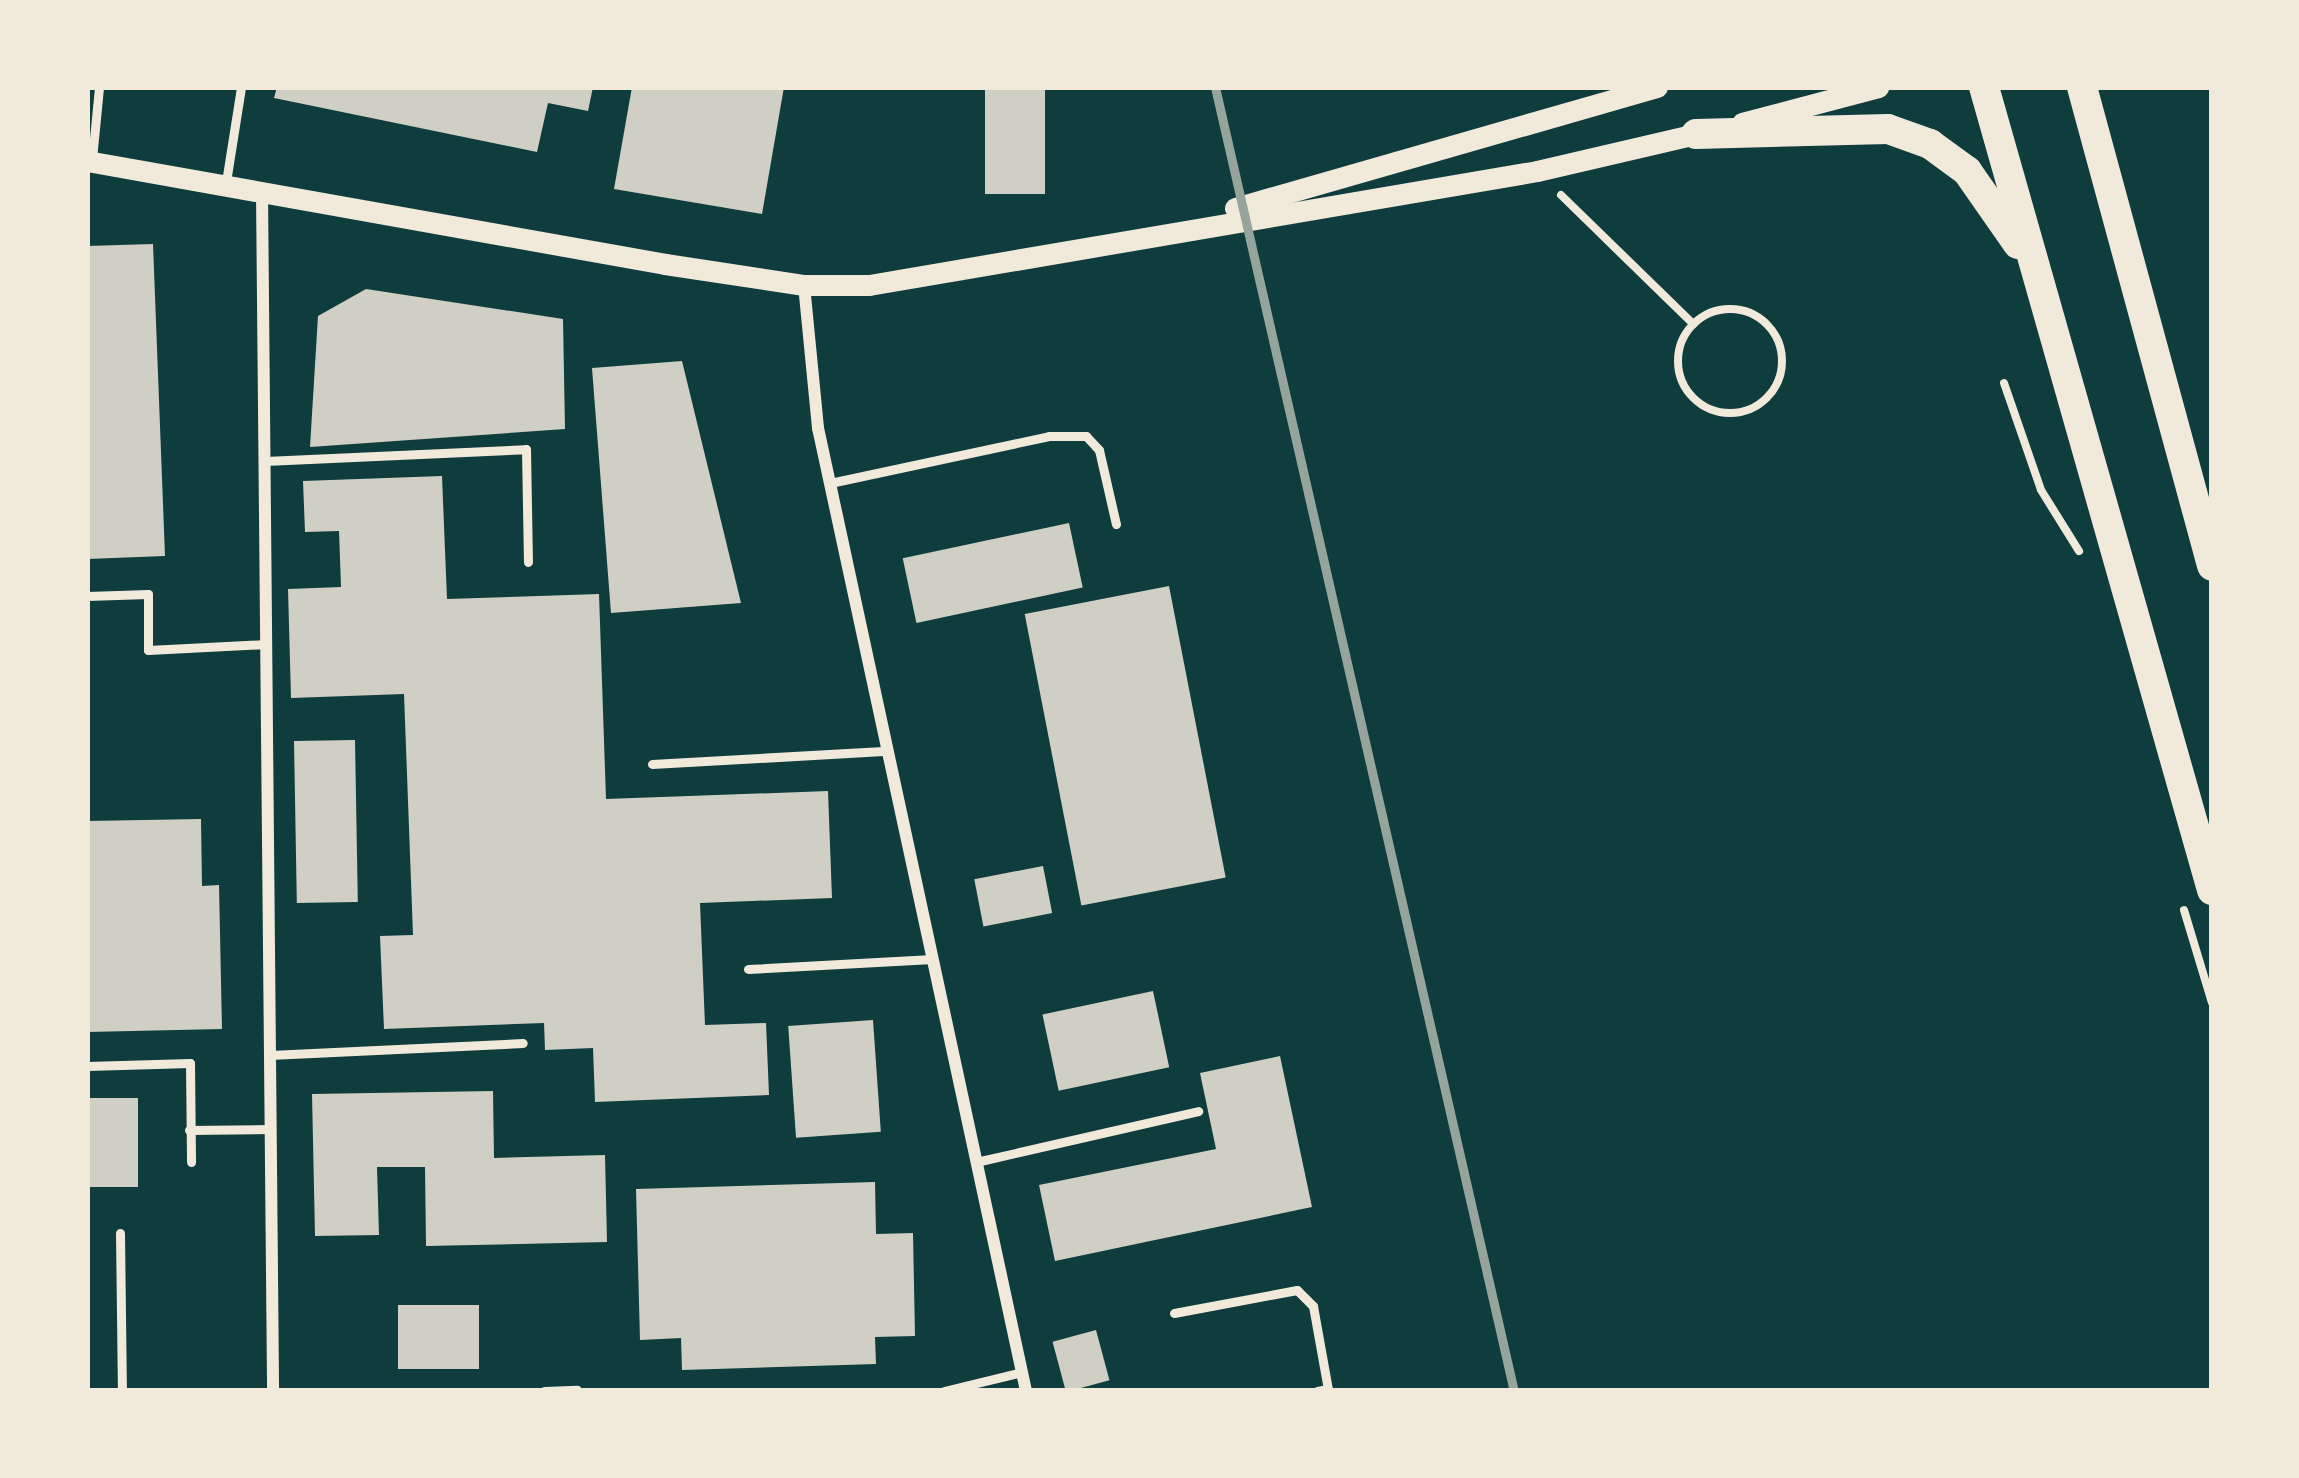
<!DOCTYPE html>
<style>
body{margin:0}
#map{position:relative;width:2299px;height:1478px;overflow:hidden;background:#0f3d3e;font-family:"PT Serif",serif}
div>[style]{position:absolute}
.building>*{inset:0;background:#cfcfc3;transform-origin:0 0}
.path>*{height:8px;margin:-4px;padding:0 4px;transform-origin:4px;border-radius:4px;background:#f1e9da}
.path>.ring{margin:-4px;padding:0;box-sizing:content-box;background:none;border:8px solid #f1e9da;border-radius:50%}
.service>*{height:9px;margin:-4.5px;padding:0 4.5px;transform-origin:4.5px;border-radius:4.5px;background:#f1e9da}
.minor>*{height:12px;margin:-6px;padding:0 6px;transform-origin:6px;border-radius:6px;background:#f1e9da}
.tertiary>*{height:21px;margin:-10.5px;padding:0 10.5px;transform-origin:10.5px;border-radius:10.5px;background:#f1e9da}
.primary>*{height:30px;margin:-15px;padding:0 15px;transform-origin:15px;border-radius:15px;background:#f1e9da}
.rail>*{height:9px;margin:-4.5px;padding:0 4.5px;transform-origin:4.5px;border-radius:4.5px;background:#97a49c}
span{translate:-50% -50%;white-space:nowrap;text-align:center;line-height:1.15;-webkit-text-stroke:10px #f1e9da;paint-order:stroke}
.frame{position:absolute;inset:0;border:90px solid #f1e9da;pointer-events:none}
</style>
<div id="map">
<div class="building">
<div style="clip-path:polygon(277px 87px,593px 87px,588px 111px,548px 103px,537px 152px,274px 98px)"></div>
<div style="clip-path:polygon(632px 87px,784px 87px,762px 214px,614px 189px)"></div>
<div style="left:985px;top:87px;width:60px;height:107px"></div>
<div style="clip-path:polygon(153px 244px,165px 556px,87px 559px,87px 246px)"></div>
<div style="clip-path:polygon(366px 289px,563px 319px,565px 429px,310px 447px,318px 316px)"></div>
<div style="clip-path:polygon(682px 361px,741px 603px,611px 613px,592px 368px)"></div>
<div style="clip-path:polygon(442px 476px,447px 599px,599px 594px,606px 799px,828px 791px,832px 898px,700px 903px,705px 1025px,766px 1023px,769px 1095px,595px 1102px,593px 1048px,545px 1050px,544px 1023px,384px 1029px,380px 936px,413px 935px,404px 694px,291px 698px,288px 589px,341px 587px,339px 531px,305px 532px,303px 481px)"></div>
<div style="left:1069px;top:523px;width:66px;height:170px;rotate:78deg"></div>
<div style="left:1169px;top:586px;width:297px;height:147px;rotate:79deg"></div>
<div style="left:355px;top:740px;width:162px;height:61px;rotate:89deg"></div>
<div style="clip-path:polygon(201px 819px,202px 886px,219px 885px,222px 1029px,87px 1032px,87px 821px)"></div>
<div style="left:1043px;top:866px;width:48px;height:70px;rotate:79deg"></div>
<div style="left:1153px;top:991px;width:78px;height:113px;rotate:78deg"></div>
<div style="left:873px;top:1020px;width:112px;height:85px;rotate:86deg"></div>
<div style="clip-path:polygon(1280px 1056px,1312px 1207px,1055px 1261px,1039px 1185px,1216px 1149px,1200px 1073px)"></div>
<div style="clip-path:polygon(493px 1091px,494px 1158px,605px 1155px,607px 1242px,426px 1246px,425px 1167px,377px 1167px,379px 1235px,315px 1236px,312px 1094px)"></div>
<div style="left:87px;top:1098px;width:51px;height:89px"></div>
<div style="clip-path:polygon(875px 1182px,876px 1234px,913px 1233px,915px 1336px,875px 1337px,876px 1364px,682px 1370px,681px 1338px,640px 1340px,636px 1189px)"></div>
<div style="left:398px;top:1305px;width:81px;height:64px"></div>
<div style="left:1096px;top:1330px;width:52px;height:45px;rotate:75deg"></div>
</div>
<div class="path">
<div style="left:1561px;top:195px;width:185px;rotate:44.3deg"></div>
<div class="ring" style="left:1678px;top:309px;width:96px;height:96px"></div>
<div style="left:2004px;top:383px;width:113px;rotate:70.9deg"></div>
<div style="left:2041px;top:490px;width:72px;rotate:58.1deg"></div>
<div style="left:2184px;top:910px;width:97px;rotate:73.2deg"></div>
</div>
<div class="service">
<div style="left:92px;top:159px;width:72px;rotate:-84.4deg"></div>
<div style="left:226px;top:182px;width:96px;rotate:-81deg"></div>
<div style="left:265px;top:461px;width:261px;rotate:-2.6deg"></div>
<div style="left:526px;top:449px;width:113px;rotate:89deg"></div>
<div style="left:830px;top:483px;width:224px;rotate:-12.1deg"></div>
<div style="left:1049px;top:436px;width:37px"></div>
<div style="left:1086px;top:436px;width:19px;rotate:47deg"></div>
<div style="left:1099px;top:450px;width:76px;rotate:77.1deg"></div>
<div style="left:87px;top:596px;width:61px;rotate:-1.9deg"></div>
<div style="left:148px;top:594px;width:56px;rotate:90deg"></div>
<div style="left:148px;top:650px;width:118px;rotate:-2.9deg"></div>
<div style="left:652px;top:764px;width:236px;rotate:-3.2deg"></div>
<div style="left:748px;top:969px;width:185px;rotate:-3.1deg"></div>
<div style="left:270px;top:1055px;width:253px;rotate:-2.7deg"></div>
<div style="left:87px;top:1066px;width:103px;rotate:-1.7deg"></div>
<div style="left:190px;top:1063px;width:99px;rotate:89.4deg"></div>
<div style="left:189px;top:1130px;width:82px;rotate:-0.7deg"></div>
<div style="left:976px;top:1162px;width:228px;rotate:-12.9deg"></div>
<div style="left:120px;top:1233px;width:158px;rotate:89.3deg"></div>
<div style="left:1174px;top:1313px;width:125px;rotate:-10.6deg"></div>
<div style="left:1297px;top:1290px;width:23px;rotate:45deg"></div>
<div style="left:1313px;top:1306px;width:84px;rotate:79.8deg"></div>
<div style="left:1328px;top:1389px;width:11px;rotate:170deg"></div>
<div style="left:544px;top:1391px;width:33px;rotate:-2deg"></div>
<div style="left:944px;top:1391px;width:80px;rotate:-13.7deg"></div>
</div>
<div class="minor">
<div style="left:262px;top:192px;width:1199px;rotate:89.47deg"></div>
<div style="left:804px;top:285px;width:144px;rotate:84.4deg"></div>
<div style="left:818px;top:428px;width:985px;rotate:77.81deg"></div>
</div>
<div class="tertiary">
<div style="left:1742px;top:123px;width:141px;rotate:-14.8deg"></div>
<div style="left:87px;top:161px;width:587px;rotate:10.1deg"></div>
<div style="left:665px;top:264px;width:141px;rotate:8.6deg"></div>
<div style="left:804px;top:285px;width:65px"></div>
<div style="left:869px;top:285px;width:678px;rotate:-9.68deg"></div>
<div style="left:1537px;top:171px;width:172px;rotate:-13.1deg"></div>
<div style="left:1235px;top:208px;width:439px;rotate:-16deg"></div>
</div>
<div class="primary">
<div style="left:1984px;top:87px;width:835px;rotate:74.15deg"></div>
<div style="left:2082px;top:87px;width:496px;rotate:74.8deg"></div>
<div style="left:1696px;top:134px;width:192px;rotate:-1.5deg"></div>
<div style="left:1888px;top:129px;width:45px;rotate:19.7deg"></div>
<div style="left:1930px;top:144px;width:46px;rotate:36.1deg"></div>
<div style="left:1967px;top:171px;width:89px;rotate:55.1deg"></div>
</div>
<div class="rail">
<div style="left:1215px;top:87px;width:1338px;rotate:77.09deg"></div>
</div>
<div class="frame"></div>
</div>
